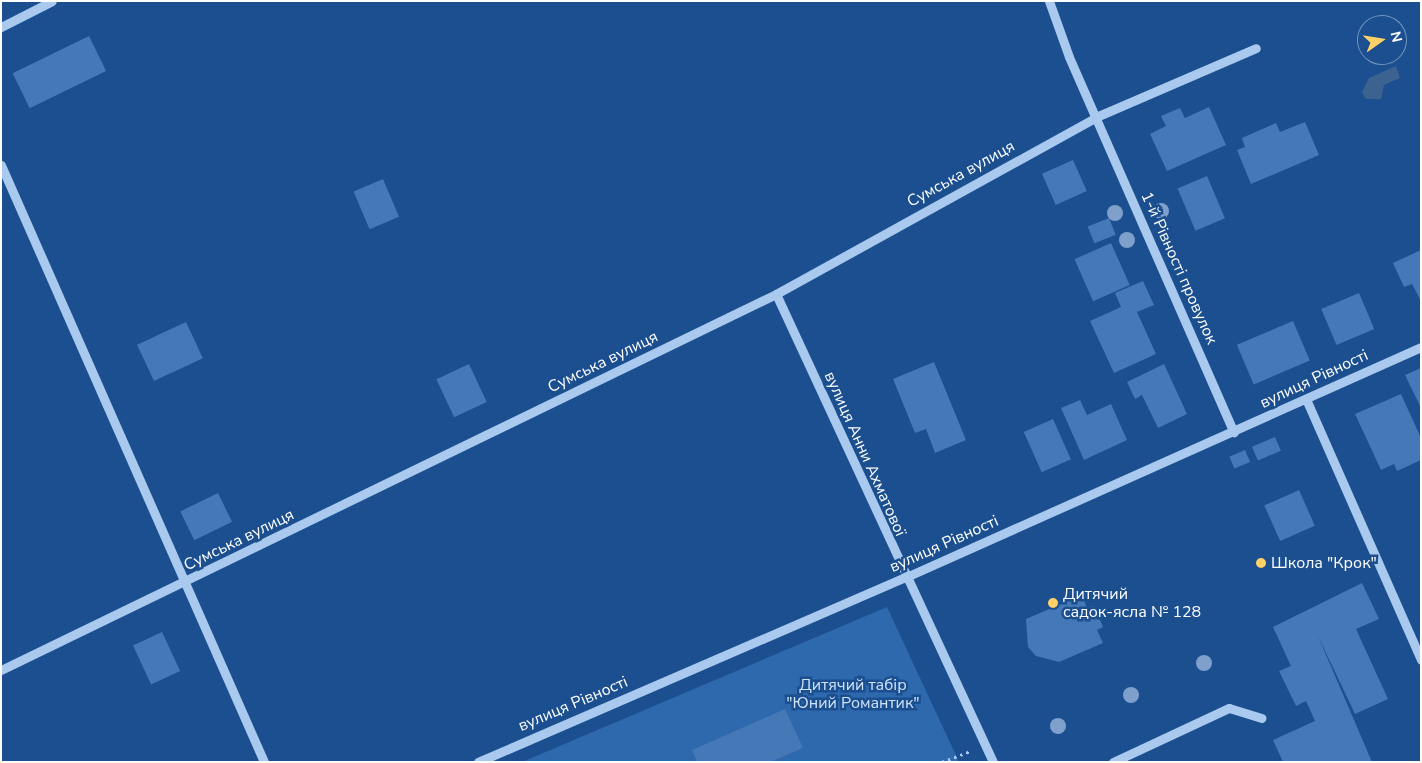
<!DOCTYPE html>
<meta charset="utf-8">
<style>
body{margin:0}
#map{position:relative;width:1422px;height:763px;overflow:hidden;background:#1b4f8f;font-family:"Nunito Sans",sans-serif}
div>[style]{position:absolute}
.green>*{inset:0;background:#2e69ad}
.water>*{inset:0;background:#3c6290}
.building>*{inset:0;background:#4478b7;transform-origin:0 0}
.path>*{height:3px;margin-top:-1.5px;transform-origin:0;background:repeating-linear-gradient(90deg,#a9c9ee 0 2.5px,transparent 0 6.5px)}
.minor>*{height:9px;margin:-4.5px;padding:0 4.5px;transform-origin:4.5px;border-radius:4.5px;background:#a9c9ee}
.trees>*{width:16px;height:16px;margin:-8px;border-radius:50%;background:#7ea0ca}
.dots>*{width:14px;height:14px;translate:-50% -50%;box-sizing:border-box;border:2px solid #1b4f8f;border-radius:50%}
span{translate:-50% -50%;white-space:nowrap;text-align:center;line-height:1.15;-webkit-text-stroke:5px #1b4f8f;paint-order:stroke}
.street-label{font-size:16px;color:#fff}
.poi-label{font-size:16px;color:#fff}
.left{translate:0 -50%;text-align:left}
.park-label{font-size:16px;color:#cfe3fa}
.frame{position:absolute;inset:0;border:2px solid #fff;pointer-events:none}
.north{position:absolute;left:1357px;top:15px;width:50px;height:50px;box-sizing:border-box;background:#1b4f8f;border:1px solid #7695bc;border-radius:50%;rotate:77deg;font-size:14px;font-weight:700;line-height:20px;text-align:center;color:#fff}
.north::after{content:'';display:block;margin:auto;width:18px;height:22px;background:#ffd166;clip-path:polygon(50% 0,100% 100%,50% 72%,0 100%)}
</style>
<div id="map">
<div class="green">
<div style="clip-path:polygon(887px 607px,959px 762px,522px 762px)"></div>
</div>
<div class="water">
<div style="clip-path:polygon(1396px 66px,1400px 78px,1384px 85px,1381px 99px,1366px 99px,1362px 92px,1369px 78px)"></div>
</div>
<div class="building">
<div style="left:89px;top:36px;width:39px;height:85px;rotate:64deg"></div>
<div style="clip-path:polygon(1209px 107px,1226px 145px,1167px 171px,1150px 134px,1166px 126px,1161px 116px,1180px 108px,1185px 118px)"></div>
<div style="clip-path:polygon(1305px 122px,1319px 155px,1251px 184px,1237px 150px,1245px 147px,1242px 138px,1276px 123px,1280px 132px)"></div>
<div style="left:1073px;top:160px;width:34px;height:34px;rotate:66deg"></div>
<div style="left:1207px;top:176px;width:46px;height:32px;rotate:67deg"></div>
<div style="left:383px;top:179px;width:41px;height:32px;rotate:67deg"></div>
<div style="left:1109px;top:218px;width:18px;height:23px;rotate:68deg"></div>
<div style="left:1111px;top:243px;width:46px;height:40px;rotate:66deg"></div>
<div style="clip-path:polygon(1421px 250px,1421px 301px,1412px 284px,1404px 287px,1393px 263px)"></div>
<div style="clip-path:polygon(1143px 281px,1154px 305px,1137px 312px,1156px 354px,1114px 373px,1090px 321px,1121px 307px,1115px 293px)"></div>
<div style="left:1359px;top:293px;width:39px;height:41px;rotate:67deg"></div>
<div style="left:1293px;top:321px;width:43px;height:61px;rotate:67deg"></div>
<div style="left:186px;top:322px;width:40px;height:54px;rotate:65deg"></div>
<div style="clip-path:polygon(934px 362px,966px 440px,935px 453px,926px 429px,915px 433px,893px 379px)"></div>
<div style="left:469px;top:364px;width:42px;height:36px;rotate:65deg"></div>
<div style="clip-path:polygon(1164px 364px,1187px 414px,1158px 428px,1142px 395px,1135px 399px,1127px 382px)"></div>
<div style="clip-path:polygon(1421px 368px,1421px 408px,1405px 375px)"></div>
<div style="clip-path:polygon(1401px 394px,1421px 438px,1421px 460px,1397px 471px,1394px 464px,1381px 470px,1355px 414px)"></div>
<div style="clip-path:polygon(1080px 400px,1087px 415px,1111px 404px,1127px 440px,1084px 460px,1061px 408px)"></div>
<div style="left:1053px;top:419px;width:44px;height:32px;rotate:66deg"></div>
<div style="left:1275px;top:437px;width:15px;height:25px;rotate:67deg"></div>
<div style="left:1245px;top:450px;width:13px;height:17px;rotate:67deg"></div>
<div style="left:1299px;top:490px;width:39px;height:38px;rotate:66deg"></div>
<div style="left:218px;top:493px;width:32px;height:42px;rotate:64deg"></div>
<div style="clip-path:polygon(1362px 583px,1379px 619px,1356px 629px,1388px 699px,1355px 714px,1318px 636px,1372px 762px,1283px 762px,1273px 740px,1315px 721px,1306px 701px,1296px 706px,1279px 671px,1291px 666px,1273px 627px)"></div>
<div style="clip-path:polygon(1082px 595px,1087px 608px,1094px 606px,1103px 627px,1097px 630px,1103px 643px,1059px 662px,1036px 656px,1028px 647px,1026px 619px)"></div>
<div style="left:162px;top:632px;width:43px;height:32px;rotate:65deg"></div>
<div style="clip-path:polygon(785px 709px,803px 748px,770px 762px,697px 762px,692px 750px)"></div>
</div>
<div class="path">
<div style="left:942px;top:762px;width:31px;rotate:-21deg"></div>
</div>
<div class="minor">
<div style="left:1049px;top:1px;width:59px;rotate:70.3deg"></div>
<div style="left:1069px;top:57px;width:410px;rotate:66.3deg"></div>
<div style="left:1px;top:27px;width:57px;rotate:-27deg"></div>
<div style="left:1px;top:165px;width:652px;rotate:66.22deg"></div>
<div style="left:776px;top:294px;width:516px;rotate:65.12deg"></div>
<div style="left:1306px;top:399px;width:285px;rotate:66.2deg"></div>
<div style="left:1px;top:670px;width:861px;rotate:-25.88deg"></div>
<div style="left:776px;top:294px;width:366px;rotate:-28.9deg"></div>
<div style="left:1096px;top:117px;width:174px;rotate:-23.3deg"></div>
<div style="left:478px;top:762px;width:464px;rotate:-23.4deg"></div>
<div style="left:904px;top:578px;width:566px;rotate:-24.08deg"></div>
<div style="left:1113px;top:762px;width:128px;rotate:-25deg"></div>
<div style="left:1229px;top:708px;width:34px;rotate:17deg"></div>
</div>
<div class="trees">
<div style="left:1161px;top:211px"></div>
<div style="left:1115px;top:213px"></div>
<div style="left:1127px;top:240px"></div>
<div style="left:1204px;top:663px"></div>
<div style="left:1131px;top:695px"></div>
<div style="left:1058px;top:726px"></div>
</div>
<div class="dots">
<div style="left:1261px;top:563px;background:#ffd166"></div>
<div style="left:1053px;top:603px;background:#ffd166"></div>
</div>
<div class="street-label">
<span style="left:961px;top:174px;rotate:-29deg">Сумська вулиця</span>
<span style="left:1179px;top:268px;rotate:66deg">1-й Рівності провулок</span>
<span style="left:603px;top:362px;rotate:-26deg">Сумська вулиця</span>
<span style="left:1314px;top:379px;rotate:-25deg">вулиця Рівності</span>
<span style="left:865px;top:454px;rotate:66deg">вулиця Анни Ахматової</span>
<span style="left:239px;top:540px;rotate:-26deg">Сумська вулиця</span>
<span style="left:944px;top:544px;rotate:-24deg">вулиця Рівності</span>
<span style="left:573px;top:704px;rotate:-23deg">вулиця Рівності</span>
</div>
<div class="poi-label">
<span class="left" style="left:1271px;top:563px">Школа "Крок"</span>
<span class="left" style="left:1063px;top:603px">Дитячий<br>садок-ясла № 128</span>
</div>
<div class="park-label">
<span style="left:853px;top:694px">Дитячий табір<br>"Юний Романтик"</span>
</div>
<div class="frame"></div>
<div class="north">N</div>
</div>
